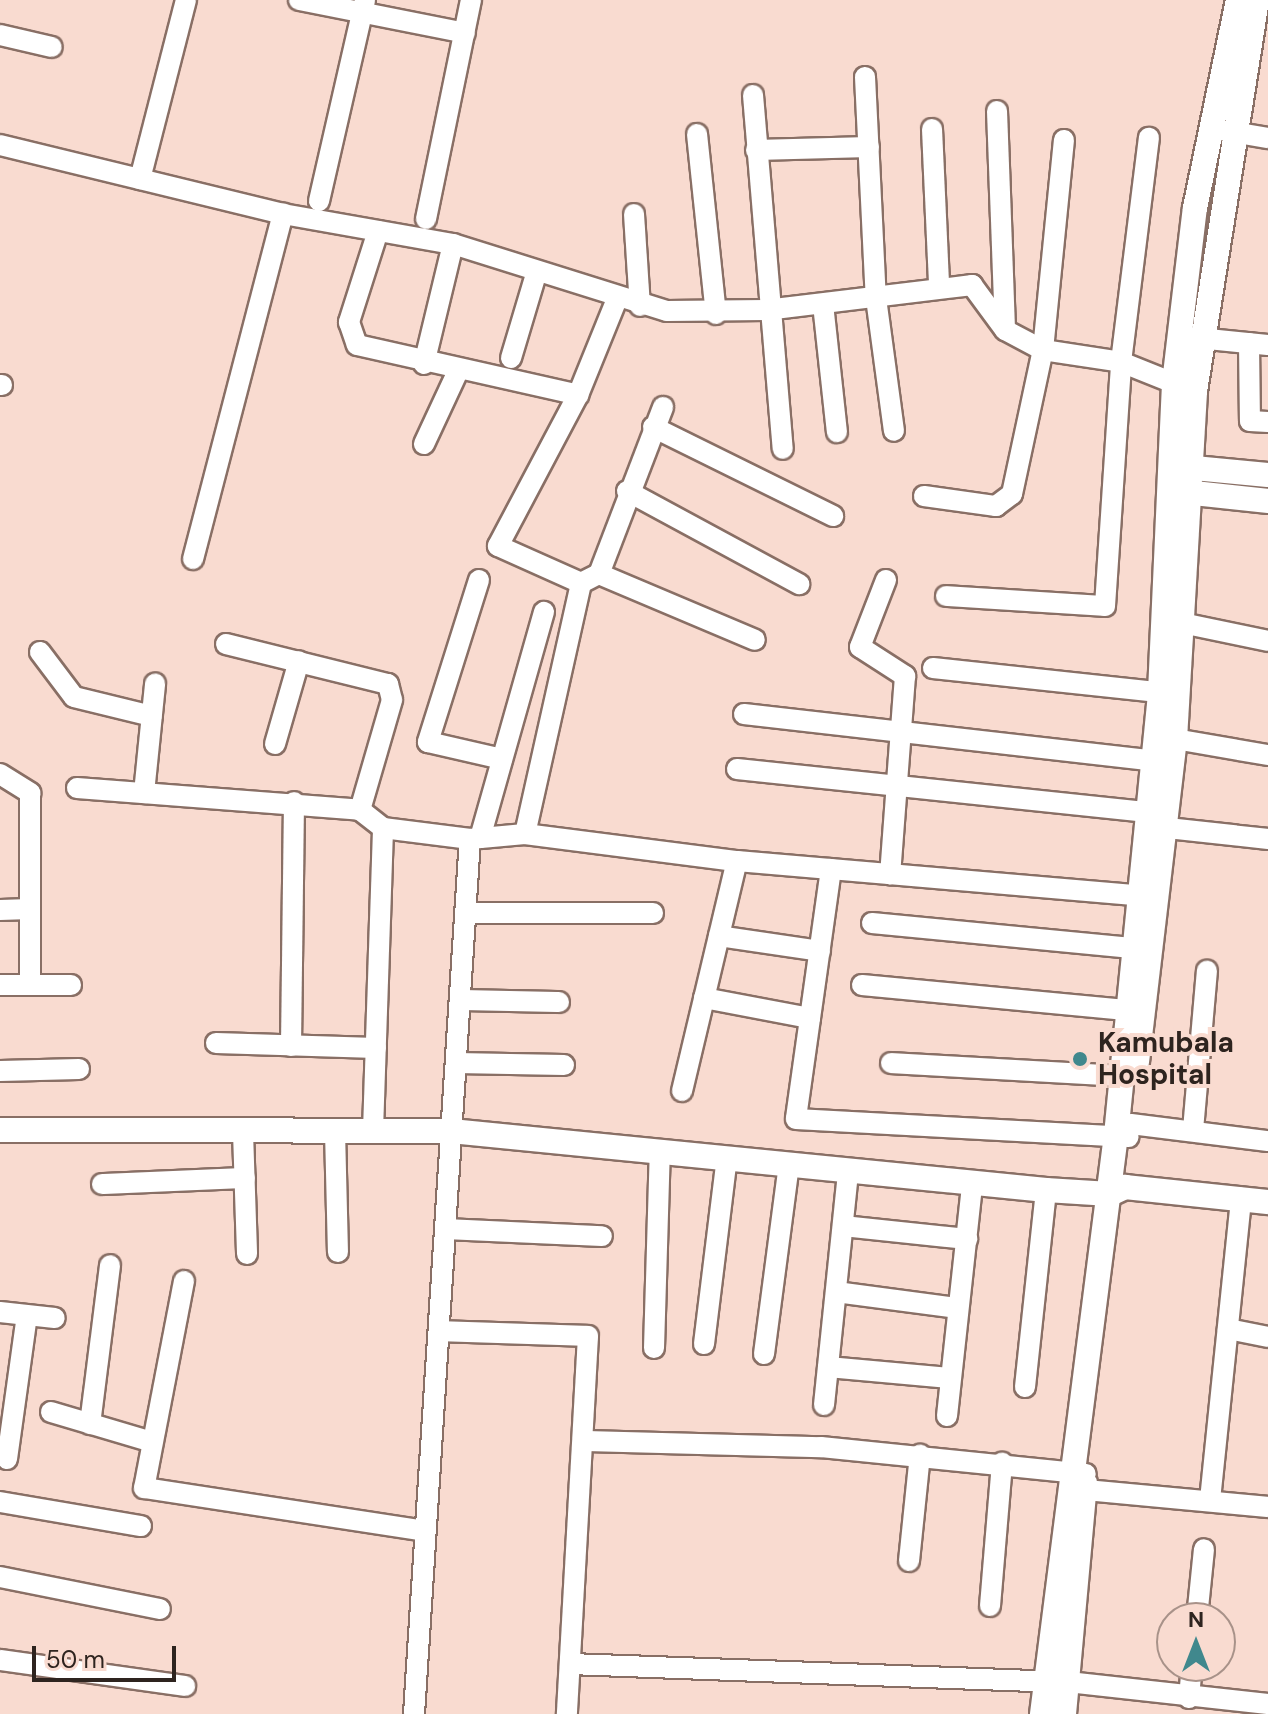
<!DOCTYPE html>
<style>
body{margin:0}
#map{position:relative;width:1268px;height:1714px;overflow:hidden;background:#f9dbd0;font-family:"DM Sans",sans-serif}
div>[style]{position:absolute}
.roads{filter:drop-shadow(2px 0 #896f65) drop-shadow(-2px 0 #896f65) drop-shadow(0 2px #896f65) drop-shadow(0 -2px #896f65)}
.minor>*{height:20px;margin:-10px;padding:0 10px;transform-origin:10px;border-radius:10px;background:#fff}
.tertiary>*{height:24px;margin:-12px;padding:0 12px;transform-origin:12px;border-radius:12px;background:#fff}
.dots>*{width:22px;height:22px;translate:-50% -50%;box-sizing:border-box;border:4px solid #f9dbd0;border-radius:50%}
span{translate:-50% -50%;white-space:nowrap;text-align:center;line-height:1.15;-webkit-text-stroke:8px #f9dbd0;paint-order:stroke}
.poi-label{font-size:28px;color:#2e241f;font-weight:700}
.left{translate:0 -50%;text-align:left}
.north{position:absolute;left:1156px;top:1602px;width:80px;height:80px;box-sizing:border-box;background:#f9dbd0;border:2px solid #a89289;border-radius:50%;rotate:0deg;font-size:22px;font-weight:700;line-height:32px;text-align:center;color:#2e241f}
.north::after{content:'';display:block;margin:auto;width:28px;height:36px;background:#40888d;clip-path:polygon(50% 0,100% 100%,50% 72%,0 100%)}
.scale{position:absolute;left:32px;top:1646px;width:144px;height:36px;box-sizing:border-box;border:4px solid #2e241f;border-top:0;padding-left:10px;font-size:24px;line-height:28px;white-space:nowrap;color:#2e241f;-webkit-text-stroke:6px #f9dbd0;paint-order:stroke}
</style>
<div id="map">
<div class="roads">
<div class="minor">
<div style="left:299px;top:0;width:169px;rotate:11.2deg"></div>
<div style="left:0;top:35px;width:53px;rotate:13deg"></div>
<div style="left:865px;top:77px;width:221px;rotate:87.2deg"></div>
<div style="left:876px;top:298px;width:134px;rotate:82.3deg"></div>
<div style="left:753px;top:95px;width:355px;rotate:85.2deg"></div>
<div style="left:997px;top:111px;width:215px;rotate:87.9deg"></div>
<div style="left:932px;top:129px;width:156px;rotate:87.4deg"></div>
<div style="left:1221px;top:130px;width:48px;rotate:9.7deg"></div>
<div style="left:697px;top:134px;width:181px;rotate:84deg"></div>
<div style="left:0;top:145px;width:291px;rotate:13.7deg"></div>
<div style="left:283px;top:214px;width:173px;rotate:10deg"></div>
<div style="left:453px;top:244px;width:224px;rotate:17.4deg"></div>
<div style="left:667px;top:311px;width:99px;rotate:-0.6deg"></div>
<div style="left:766px;top:310px;width:208px;rotate:-6.9deg"></div>
<div style="left:972px;top:285px;width:56px;rotate:53.7deg"></div>
<div style="left:1005px;top:330px;width:43px;rotate:27.8deg"></div>
<div style="left:1043px;top:350px;width:79px;rotate:8.7deg"></div>
<div style="left:1121px;top:362px;width:70px;rotate:21.8deg"></div>
<div style="left:756px;top:150px;width:113px;rotate:-1.5deg"></div>
<div style="left:140px;top:179px;width:185px;rotate:-75.6deg"></div>
<div style="left:319px;top:201px;width:206px;rotate:-77.1deg"></div>
<div style="left:634px;top:214px;width:92px;rotate:86.3deg"></div>
<div style="left:426px;top:219px;width:224px;rotate:-78.4deg"></div>
<div style="left:378px;top:231px;width:96px;rotate:107.7deg"></div>
<div style="left:349px;top:322px;width:24px;rotate:71deg"></div>
<div style="left:357px;top:345px;width:227px;rotate:12.7deg"></div>
<div style="left:823px;top:304px;width:129px;rotate:83.8deg"></div>
<div style="left:1188px;top:337px;width:80px;rotate:5.7deg"></div>
<div style="left:1249px;top:343px;width:78px;rotate:89.3deg"></div>
<div style="left:1250px;top:421px;width:18px;rotate:3deg"></div>
<div style="left:511px;top:358px;width:91px;rotate:-73.4deg"></div>
<div style="left:424px;top:364px;width:123px;rotate:-76.4deg"></div>
<div style="left:0;top:385px;width:2px"></div>
<div style="left:653px;top:427px;width:201px;rotate:26.3deg"></div>
<div style="left:424px;top:444px;width:81px;rotate:-65deg"></div>
<div style="left:627px;top:491px;width:196px;rotate:28.4deg"></div>
<div style="left:924px;top:496px;width:73px;rotate:7.9deg"></div>
<div style="left:996px;top:506px;width:20px;rotate:-37deg"></div>
<div style="left:1012px;top:494px;width:147px;rotate:-77.9deg"></div>
<div style="left:1043px;top:350px;width:211px;rotate:-84.3deg"></div>
<div style="left:193px;top:559px;width:357px;rotate:-75.4deg"></div>
<div style="left:599px;top:574px;width:169px;rotate:22.9deg"></div>
<div style="left:479px;top:580px;width:170px;rotate:107.5deg"></div>
<div style="left:428px;top:742px;width:76px;rotate:12.9deg"></div>
<div style="left:886px;top:580px;width:72px;rotate:111.2deg"></div>
<div style="left:860px;top:647px;width:54px;rotate:32.8deg"></div>
<div style="left:905px;top:676px;width:199px;rotate:94.3deg"></div>
<div style="left:581px;top:583px;width:91px;rotate:-156deg"></div>
<div style="left:498px;top:546px;width:171px;rotate:-62.1deg"></div>
<div style="left:578px;top:395px;width:104px;rotate:-67.9deg"></div>
<div style="left:946px;top:596px;width:159px;rotate:3.6deg"></div>
<div style="left:1105px;top:606px;width:245px;rotate:-86.2deg"></div>
<div style="left:1121px;top:362px;width:226px;rotate:-82.9deg"></div>
<div style="left:1182px;top:623px;width:88px;rotate:11.8deg"></div>
<div style="left:226px;top:644px;width:167px;rotate:13.9deg"></div>
<div style="left:388px;top:684px;width:16px;rotate:76deg"></div>
<div style="left:392px;top:700px;width:115px;rotate:106.2deg"></div>
<div style="left:40px;top:652px;width:56px;rotate:52.9deg"></div>
<div style="left:74px;top:697px;width:80px;rotate:13.7deg"></div>
<div style="left:933px;top:668px;width:243px;rotate:6.1deg"></div>
<div style="left:744px;top:714px;width:424px;rotate:6.5deg"></div>
<div style="left:1175px;top:739px;width:94px;rotate:9.8deg"></div>
<div style="left:275px;top:744px;width:86px;rotate:-73.9deg"></div>
<div style="left:737px;top:769px;width:427px;rotate:6deg"></div>
<div style="left:0;top:774px;width:36px;rotate:32deg"></div>
<div style="left:30px;top:793px;width:192px;rotate:90deg"></div>
<div style="left:77px;top:788px;width:284px;rotate:4.4deg"></div>
<div style="left:360px;top:810px;width:29px;rotate:38deg"></div>
<div style="left:383px;top:828px;width:88px;rotate:7.2deg"></div>
<div style="left:470px;top:839px;width:55px;rotate:-5.2deg"></div>
<div style="left:525px;top:834px;width:214px;rotate:7.3deg"></div>
<div style="left:737px;top:861px;width:401px;rotate:4.9deg"></div>
<div style="left:144px;top:793px;width:110px;rotate:-84.2deg"></div>
<div style="left:1149px;top:826px;width:120px;rotate:6.2deg"></div>
<div style="left:525px;top:834px;width:257px;rotate:-77.4deg"></div>
<div style="left:581px;top:583px;width:20px;rotate:-27deg"></div>
<div style="left:599px;top:574px;width:179px;rotate:-69deg"></div>
<div style="left:480px;top:838px;width:235px;rotate:-74.2deg"></div>
<div style="left:831px;top:869px;width:252px;rotate:98deg"></div>
<div style="left:796px;top:1119px;width:333px;rotate:3.1deg"></div>
<div style="left:0;top:910px;width:30px;rotate:-2deg"></div>
<div style="left:466px;top:913px;width:187px"></div>
<div style="left:872px;top:923px;width:261px;rotate:5.5deg"></div>
<div style="left:719px;top:936px;width:102px;rotate:8.4deg"></div>
<div style="left:0;top:985px;width:71px"></div>
<div style="left:862px;top:985px;width:265px;rotate:5.4deg"></div>
<div style="left:704px;top:998px;width:108px;rotate:10.7deg"></div>
<div style="left:460px;top:1000px;width:99px;rotate:1.2deg"></div>
<div style="left:216px;top:1043px;width:160px;rotate:1.8deg"></div>
<div style="left:291px;top:1046px;width:244px;rotate:-89.3deg"></div>
<div style="left:456px;top:1063px;width:108px;rotate:1.1deg"></div>
<div style="left:891px;top:1063px;width:230px;rotate:3.2deg"></div>
<div style="left:0;top:1071px;width:79px;rotate:-1.5deg"></div>
<div style="left:682px;top:1091px;width:236px;rotate:-76.6deg"></div>
<div style="left:1131px;top:1124px;width:138px;rotate:7.1deg"></div>
<div style="left:1193px;top:1130px;width:160px;rotate:-85deg"></div>
<div style="left:335px;top:1131px;width:121px;rotate:88.6deg"></div>
<div style="left:373px;top:1131px;width:303px;rotate:-88.1deg"></div>
<div style="left:243px;top:1132px;width:122px;rotate:88.1deg"></div>
<div style="left:102px;top:1184px;width:143px;rotate:-2.4deg"></div>
<div style="left:843px;top:1226px;width:125px;rotate:6deg"></div>
<div style="left:445px;top:1229px;width:157px;rotate:2.6deg"></div>
<div style="left:184px;top:1281px;width:211px;rotate:100.9deg"></div>
<div style="left:144px;top:1488px;width:284px;rotate:8.7deg"></div>
<div style="left:836px;top:1292px;width:123px;rotate:7.5deg"></div>
<div style="left:0;top:1312px;width:55px;rotate:6.2deg"></div>
<div style="left:1228px;top:1329px;width:41px;rotate:11.3deg"></div>
<div style="left:439px;top:1331px;width:149px;rotate:1.9deg"></div>
<div style="left:588px;top:1336px;width:379px;rotate:93.2deg"></div>
<div style="left:704px;top:1344px;width:187px;rotate:-83deg"></div>
<div style="left:654px;top:1348px;width:198px;rotate:-88.3deg"></div>
<div style="left:764px;top:1354px;width:191px;rotate:-82.5deg"></div>
<div style="left:828px;top:1367px;width:122px;rotate:5.2deg"></div>
<div style="left:1025px;top:1387px;width:198px;rotate:-83.9deg"></div>
<div style="left:824px;top:1405px;width:233px;rotate:-84.1deg"></div>
<div style="left:51px;top:1412px;width:102px;rotate:16.5deg"></div>
<div style="left:947px;top:1416px;width:233px;rotate:-83.8deg"></div>
<div style="left:90px;top:1424px;width:160px;rotate:-82.8deg"></div>
<div style="left:586px;top:1441px;width:235px;rotate:1.5deg"></div>
<div style="left:821px;top:1447px;width:266px;rotate:5.8deg"></div>
<div style="left:7px;top:1459px;width:145px;rotate:-82.1deg"></div>
<div style="left:1085px;top:1490px;width:184px;rotate:5.3deg"></div>
<div style="left:1210px;top:1500px;width:304px;rotate:-84.1deg"></div>
<div style="left:0;top:1502px;width:143px;rotate:9.7deg"></div>
<div style="left:909px;top:1561px;width:107px;rotate:-84.1deg"></div>
<div style="left:0;top:1577px;width:163px;rotate:11.3deg"></div>
<div style="left:990px;top:1606px;width:144px;rotate:-85.2deg"></div>
<div style="left:1197px;top:1618px;width:69px;rotate:-84.2deg"></div>
<div style="left:0;top:1660px;width:187px;rotate:8deg"></div>
<div style="left:570px;top:1664px;width:498px;rotate:2.1deg"></div>
<div style="left:1068px;top:1682px;width:201px;rotate:6.3deg"></div>
<div style="left:1189px;top:1698px;width:32px;rotate:-85deg"></div>
<div style="left:414px;top:1714px;width:877px;rotate:-86.34deg"></div>
</div>
<div class="tertiary">
<div style="left:1173px;top:466px;width:95px;rotate:5.4deg"></div>
<div style="left:1175px;top:491px;width:94px;rotate:6.1deg"></div>
<div style="left:1137px;top:1062px;width:325px;rotate:-83.3deg"></div>
<div style="left:1175px;top:739px;width:349px;rotate:-86.7deg"></div>
<div style="left:1195px;top:391px;width:396px;rotate:-81deg"></div>
<div style="left:0;top:1130px;width:451px;rotate:0.1deg"></div>
<div style="left:451px;top:1131px;width:598px;rotate:5.66deg"></div>
<div style="left:1046px;top:1190px;width:64px;rotate:3.6deg"></div>
<div style="left:1110px;top:1194px;width:17px;rotate:-25deg"></div>
<div style="left:1125px;top:1187px;width:144px;rotate:6deg"></div>
<div style="left:1042px;top:1714px;width:584px;rotate:-82.72deg"></div>
<div style="left:1116px;top:1135px;width:445px;rotate:-84.3deg"></div>
<div style="left:1160px;top:692px;width:309px;rotate:-87.4deg"></div>
<div style="left:1174px;top:383px;width:176px;rotate:-83.2deg"></div>
<div style="left:1195px;top:208px;width:212px;rotate:-78.3deg"></div>
<div style="left:1064px;top:1714px;width:232px;rotate:-84.8deg"></div>
</div>
</div>
<div class="dots">
<div style="left:1080px;top:1059px;background:#40888d"></div>
</div>
<div class="poi-label">
<span class="left" style="left:1098px;top:1059px">Kamubala<br>Hospital</span>
</div>
<div class="north">N</div>
<div class="scale">50 m</div>
</div>
